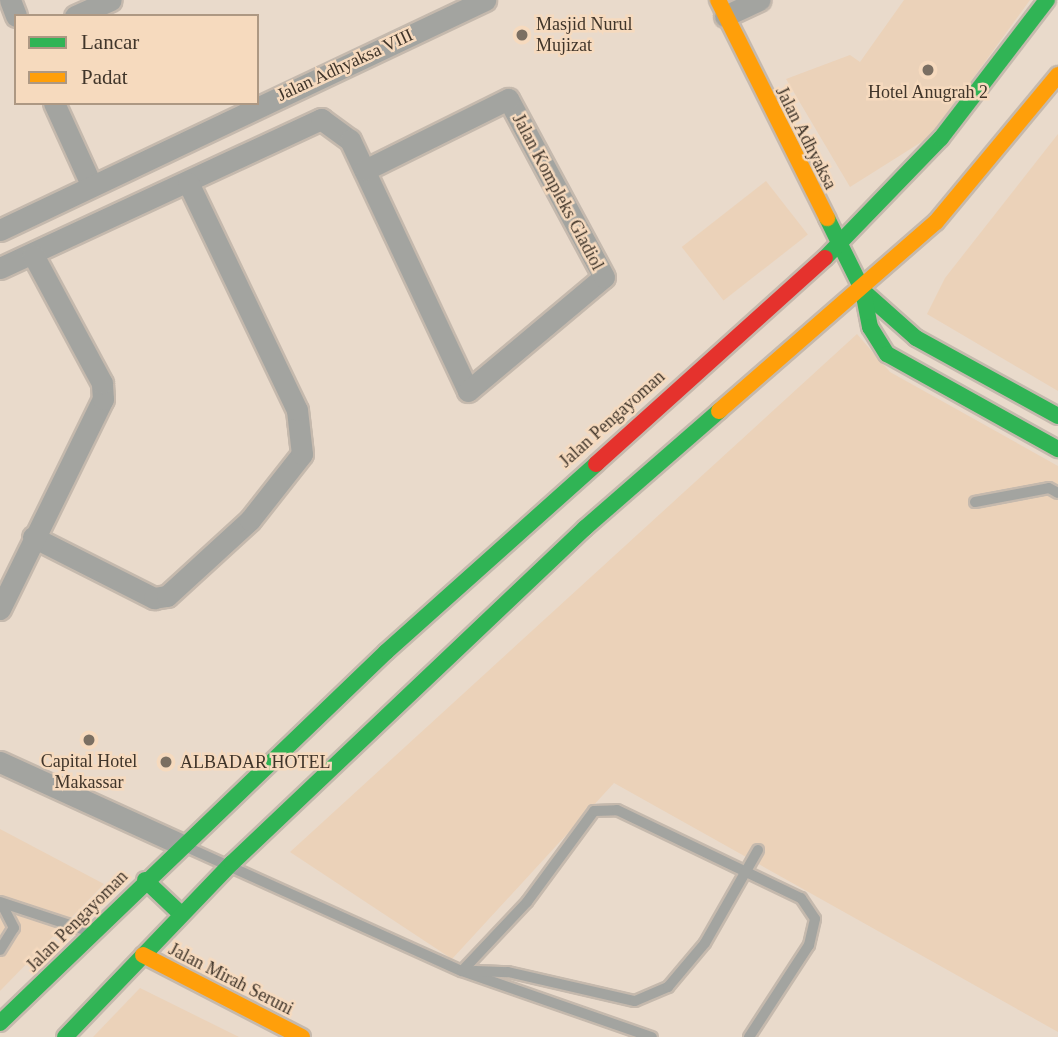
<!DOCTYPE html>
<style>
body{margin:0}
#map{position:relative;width:1058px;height:1037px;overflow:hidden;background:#e9dacb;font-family:Georgia,serif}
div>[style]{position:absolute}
.built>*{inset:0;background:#ebd2b9;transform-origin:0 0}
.roads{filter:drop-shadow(2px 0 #c5b9ad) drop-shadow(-2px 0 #c5b9ad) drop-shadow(0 2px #c5b9ad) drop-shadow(0 -2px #c5b9ad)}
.lane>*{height:10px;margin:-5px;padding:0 5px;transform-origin:5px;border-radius:5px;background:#a3a4a0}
.street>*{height:21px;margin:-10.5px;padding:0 10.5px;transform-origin:10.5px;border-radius:10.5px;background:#a3a4a0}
.fast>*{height:16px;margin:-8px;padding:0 8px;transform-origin:8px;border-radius:8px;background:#30b455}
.slow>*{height:16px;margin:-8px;padding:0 8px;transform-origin:8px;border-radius:8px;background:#ff9f0a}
.jam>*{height:16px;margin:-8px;padding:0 8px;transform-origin:8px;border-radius:8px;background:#e5322d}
.dots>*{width:19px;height:19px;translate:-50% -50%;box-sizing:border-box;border:4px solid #f6dabe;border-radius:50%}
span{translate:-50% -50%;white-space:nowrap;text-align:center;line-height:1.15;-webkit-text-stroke:5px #f6dabe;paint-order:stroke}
.poi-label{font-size:18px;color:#40352a}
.left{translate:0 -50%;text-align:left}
.street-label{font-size:18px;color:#40352a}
.legend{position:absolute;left:14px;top:14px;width:245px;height:91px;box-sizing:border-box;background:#f6dabe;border:2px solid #ad9883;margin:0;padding:9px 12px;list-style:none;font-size:21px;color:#40352a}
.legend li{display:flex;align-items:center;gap:14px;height:35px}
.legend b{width:35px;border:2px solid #ad9883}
</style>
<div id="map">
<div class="built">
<div style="clip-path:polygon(904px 0,1030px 0,931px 136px,850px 187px,786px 79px,850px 55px,860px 62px)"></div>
<div style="clip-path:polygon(1058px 134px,1058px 391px,927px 314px,945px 278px)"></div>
<div style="left:766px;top:181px;width:68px;height:107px;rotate:52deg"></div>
<div style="clip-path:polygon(857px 334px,890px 372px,1058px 466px,1058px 1032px,614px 783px,452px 959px,290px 852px)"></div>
<div style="clip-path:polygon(0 829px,104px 884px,0 991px)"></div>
<div style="clip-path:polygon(140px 988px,239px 1037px,93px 1037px)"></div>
</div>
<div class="roads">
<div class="lane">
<div style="left:975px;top:502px;width:75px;rotate:-10.7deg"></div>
<div style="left:1049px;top:488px;width:10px;rotate:29deg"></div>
<div style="left:189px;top:848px;width:299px;rotate:24.3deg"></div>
<div style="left:462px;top:971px;width:201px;rotate:19.2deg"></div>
<div style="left:0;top:902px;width:96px;rotate:18.2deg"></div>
<div style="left:0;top:950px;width:26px;rotate:-58deg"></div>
<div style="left:14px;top:928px;width:27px;rotate:-117deg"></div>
<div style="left:462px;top:971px;width:95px;rotate:-46.7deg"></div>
<div style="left:527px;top:902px;width:113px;rotate:-53.6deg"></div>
<div style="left:594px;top:811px;width:23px;rotate:-2deg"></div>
<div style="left:617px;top:810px;width:204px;rotate:25.6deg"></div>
<div style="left:801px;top:898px;width:25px;rotate:56deg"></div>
<div style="left:815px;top:919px;width:27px;rotate:103deg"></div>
<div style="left:809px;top:945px;width:110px;rotate:123.1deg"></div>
<div style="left:475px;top:971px;width:33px;rotate:2deg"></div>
<div style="left:508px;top:972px;width:130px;rotate:12.9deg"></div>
<div style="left:635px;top:1001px;width:36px;rotate:-23deg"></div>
<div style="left:668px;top:987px;width:57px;rotate:-49.9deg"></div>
<div style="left:705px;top:943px;width:107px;rotate:-60.3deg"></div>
</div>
<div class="street">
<div style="left:10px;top:0;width:17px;rotate:69deg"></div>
<div style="left:75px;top:16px;width:39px;rotate:-24deg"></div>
<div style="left:725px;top:16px;width:38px;rotate:-25deg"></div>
<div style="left:54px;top:103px;width:87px;rotate:65.5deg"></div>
<div style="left:0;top:230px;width:537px;rotate:-25.37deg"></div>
<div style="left:0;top:268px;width:354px;rotate:-24.9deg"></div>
<div style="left:321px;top:119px;width:36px;rotate:36deg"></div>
<div style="left:350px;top:140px;width:277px;rotate:64.8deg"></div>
<div style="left:468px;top:391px;width:177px;rotate:-40deg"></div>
<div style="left:604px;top:277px;width:202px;rotate:-118.3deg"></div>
<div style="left:508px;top:99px;width:160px;rotate:153.6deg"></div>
<div style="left:33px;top:537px;width:136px;rotate:26.8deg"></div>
<div style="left:154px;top:598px;width:13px;rotate:-9deg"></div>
<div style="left:167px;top:596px;width:113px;rotate:-42.5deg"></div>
<div style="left:250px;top:520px;width:84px;rotate:-51.8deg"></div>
<div style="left:302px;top:454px;width:44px;rotate:-96.5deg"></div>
<div style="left:297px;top:410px;width:252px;rotate:-115.6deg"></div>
<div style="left:0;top:609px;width:234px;rotate:-63.9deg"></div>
<div style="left:103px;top:399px;width:16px;rotate:-94deg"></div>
<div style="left:102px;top:383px;width:145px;rotate:-118.3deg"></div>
<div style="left:0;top:762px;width:198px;rotate:24.5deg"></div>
</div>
<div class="fast">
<div style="left:827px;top:218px;width:81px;rotate:63.7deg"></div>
<div style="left:863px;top:291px;width:71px;rotate:41.6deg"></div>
<div style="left:916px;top:338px;width:162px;rotate:28.8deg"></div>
<div style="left:825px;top:258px;width:167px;rotate:-46deg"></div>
<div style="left:941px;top:138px;width:174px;rotate:-52.5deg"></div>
<div style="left:863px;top:291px;width:37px;rotate:79deg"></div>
<div style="left:870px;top:327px;width:32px;rotate:58deg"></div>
<div style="left:887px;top:354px;width:196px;rotate:29.1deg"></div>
<div style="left:145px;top:880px;width:50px;rotate:43.4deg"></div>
<div style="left:0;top:1023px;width:535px;rotate:-43.86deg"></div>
<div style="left:386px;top:652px;width:282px;rotate:-41.8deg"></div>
<div style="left:65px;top:1037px;width:241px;rotate:-46.2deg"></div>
<div style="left:232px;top:863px;width:487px;rotate:-43.5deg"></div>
<div style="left:585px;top:528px;width:178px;rotate:-41.1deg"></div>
</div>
<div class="slow">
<div style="left:718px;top:0;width:244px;rotate:63.4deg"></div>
<div style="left:719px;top:411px;width:288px;rotate:-41.1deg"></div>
<div style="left:936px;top:222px;width:191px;rotate:-50.3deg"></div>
<div style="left:143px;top:955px;width:179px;rotate:27.3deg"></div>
</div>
<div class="jam">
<div style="left:596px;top:464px;width:308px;rotate:-42deg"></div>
</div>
</div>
<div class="dots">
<div style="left:522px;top:35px;background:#7b6f62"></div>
<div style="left:928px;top:70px;background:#7b6f62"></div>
<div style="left:89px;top:740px;background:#7b6f62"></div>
<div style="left:166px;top:762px;background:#7b6f62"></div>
</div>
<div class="poi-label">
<span class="left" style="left:536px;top:35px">Masjid Nurul<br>Mujizat</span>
<span style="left:928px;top:92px">Hotel Anugrah 2</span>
<span style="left:89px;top:772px">Capital Hotel<br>Makassar</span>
<span class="left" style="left:180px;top:762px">ALBADAR HOTEL</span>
</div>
<div class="street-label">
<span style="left:345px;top:65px;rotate:-25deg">Jalan Adhyaksa VIII</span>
<span style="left:806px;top:138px;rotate:63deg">Jalan Adhyaksa</span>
<span style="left:558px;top:192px;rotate:62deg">Jalan Kompleks Gladiol</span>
<span style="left:612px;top:419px;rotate:-42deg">Jalan Pengayoman</span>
<span style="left:77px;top:921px;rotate:-45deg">Jalan Pengayoman</span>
<span style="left:231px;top:979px;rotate:27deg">Jalan Mirah Seruni</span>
</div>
<ul class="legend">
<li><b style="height:9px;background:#30b455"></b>Lancar</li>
<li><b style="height:9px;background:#ff9f0a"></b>Padat</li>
</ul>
</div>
